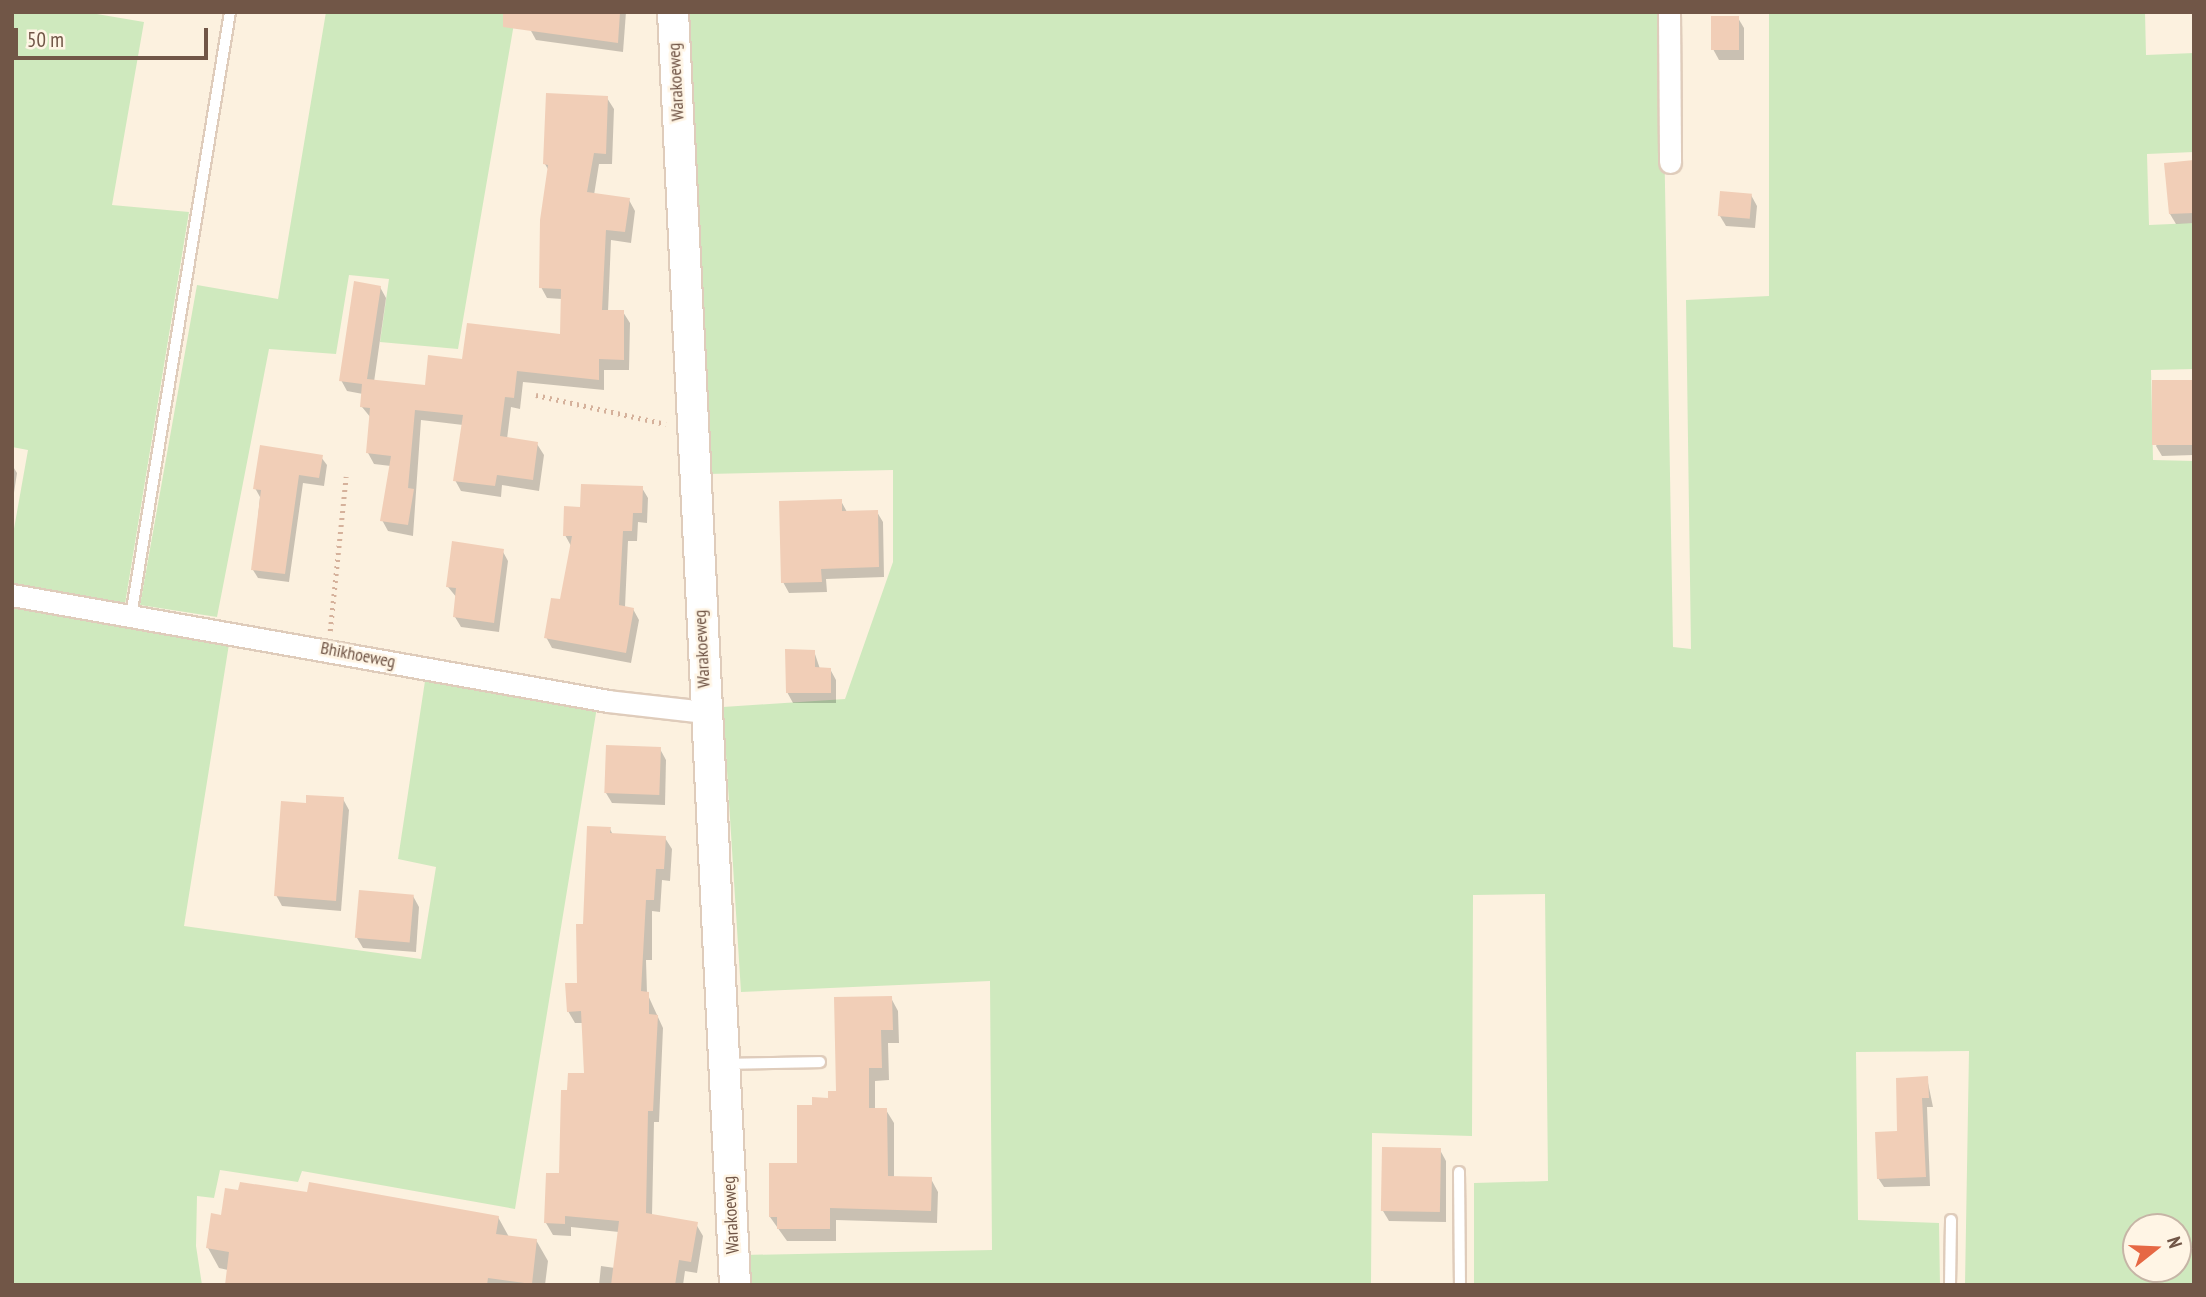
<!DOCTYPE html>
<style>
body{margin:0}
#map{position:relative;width:2206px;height:1297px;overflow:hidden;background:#fcf1df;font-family:"PT Sans Narrow",sans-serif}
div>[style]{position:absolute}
.green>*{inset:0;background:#cfe9be}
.shadow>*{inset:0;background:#0003}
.building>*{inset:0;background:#f1ceb7;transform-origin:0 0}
.path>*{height:4.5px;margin-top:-2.25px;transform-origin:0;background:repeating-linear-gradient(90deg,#d5b19b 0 2px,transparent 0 7px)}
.roads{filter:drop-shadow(2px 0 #dfccbb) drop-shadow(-2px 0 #dfccbb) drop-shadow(0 2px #dfccbb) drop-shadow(0 -2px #dfccbb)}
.lane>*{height:10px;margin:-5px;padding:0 5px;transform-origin:5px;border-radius:5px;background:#fff}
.street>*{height:21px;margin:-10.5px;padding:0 10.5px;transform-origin:10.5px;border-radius:10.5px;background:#fff}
.secondary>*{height:30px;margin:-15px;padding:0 15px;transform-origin:15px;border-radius:15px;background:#fff}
span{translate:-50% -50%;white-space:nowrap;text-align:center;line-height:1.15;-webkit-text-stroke:5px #fff5e5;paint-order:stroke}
.street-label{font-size:18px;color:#715647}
.frame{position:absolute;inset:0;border:14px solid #715647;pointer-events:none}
.north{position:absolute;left:2122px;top:1213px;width:70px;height:70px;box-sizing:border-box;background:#fff5e5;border:2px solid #c6b5a6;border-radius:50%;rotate:72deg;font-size:19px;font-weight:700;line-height:28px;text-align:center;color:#715647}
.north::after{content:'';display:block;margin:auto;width:24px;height:32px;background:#e66844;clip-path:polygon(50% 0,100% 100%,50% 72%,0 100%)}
.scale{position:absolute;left:14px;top:28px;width:194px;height:32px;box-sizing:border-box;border:4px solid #715647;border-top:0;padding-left:9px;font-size:21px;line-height:24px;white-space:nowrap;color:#715647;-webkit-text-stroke:5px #fff5e5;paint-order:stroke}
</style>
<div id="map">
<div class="green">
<div style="clip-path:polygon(12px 12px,85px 12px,144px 22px,112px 205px,189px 212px,125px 604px,12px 584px,12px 540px,28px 450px,12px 447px)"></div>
<div style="clip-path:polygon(326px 12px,516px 12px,458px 349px,380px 342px,389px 279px,349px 275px,336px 354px,269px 349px,217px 617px,140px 605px,197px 285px,278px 299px)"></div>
<div style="clip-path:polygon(evenodd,685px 12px,1662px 12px,1673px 647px,1691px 649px,1686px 300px,1769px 296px,1769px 12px,2145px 12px,2146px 55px,2194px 53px,2194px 152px,2147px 154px,2149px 225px,2194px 223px,2194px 369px,2151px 370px,2153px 460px,2194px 461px,2194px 1285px,1965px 1285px,1969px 1051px,1856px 1052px,1858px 1220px,1939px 1223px,1940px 1285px,1474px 1285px,1474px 1183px,1548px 1181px,1545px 894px,1473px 895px,1472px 1136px,1372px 1133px,1371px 1285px,745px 1285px,744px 1255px,992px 1250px,990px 981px,741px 992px,723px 707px,845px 699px,893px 562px,893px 470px,707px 474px,685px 12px,2136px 1227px,2178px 1227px,2178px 1269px,2136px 1269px,2136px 1227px)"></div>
<div style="clip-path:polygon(12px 603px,229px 644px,184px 926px,421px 959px,436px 867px,398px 859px,425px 681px,597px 707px,515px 1209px,302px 1171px,298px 1182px,220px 1170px,214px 1198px,197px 1196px,196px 1246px,202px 1285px,12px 1285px)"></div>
</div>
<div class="shadow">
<div style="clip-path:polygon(532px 12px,626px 12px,623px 52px,536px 40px,530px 29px)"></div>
<div style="clip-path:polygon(1738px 18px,1744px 28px,1744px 60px,1719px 60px,1713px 49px)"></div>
<div style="clip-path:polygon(607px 98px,614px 109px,612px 164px,599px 164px,594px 195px,629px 200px,635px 211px,631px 243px,611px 240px,608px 312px,623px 312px,630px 323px,629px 370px,604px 370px,604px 390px,523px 382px,520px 409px,511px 407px,507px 439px,537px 444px,544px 455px,539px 491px,502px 485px,501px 497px,461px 491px,455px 480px,463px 425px,421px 420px,413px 536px,388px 531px,382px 520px,391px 466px,374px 464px,368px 453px,371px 418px,362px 407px,363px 394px,347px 391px,341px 380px,380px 287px,386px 298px,374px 382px,426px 387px,464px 361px,562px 336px,562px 299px,547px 298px,541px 287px,549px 171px,545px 164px)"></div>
<div style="clip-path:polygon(2194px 162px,2194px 223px,2176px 224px,2170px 214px)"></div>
<div style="clip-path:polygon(1751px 195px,1757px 206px,1755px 228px,1726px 226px,1720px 216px)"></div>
<div style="clip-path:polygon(2194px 381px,2194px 455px,2162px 456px,2156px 446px)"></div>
<div style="clip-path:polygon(321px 457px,327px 465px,324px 486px,303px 483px,289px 582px,258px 578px,253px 570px,260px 497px,255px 488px)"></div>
<div style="clip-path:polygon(12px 465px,17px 473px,12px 506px)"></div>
<div style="clip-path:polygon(642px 488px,648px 498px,647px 523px,638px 522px,637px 541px,628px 541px,625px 607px,633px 609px,639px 620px,631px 663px,552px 648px,546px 637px,561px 602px,571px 546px,565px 535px,582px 508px)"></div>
<div style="clip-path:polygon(841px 501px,847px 512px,877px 512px,883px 522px,884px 577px,826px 579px,827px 592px,789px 593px,783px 582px)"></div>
<div style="clip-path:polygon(502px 550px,508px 561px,499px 632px,461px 627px,455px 617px,457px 598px,448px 587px)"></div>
<div style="clip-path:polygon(814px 651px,820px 669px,830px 669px,836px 680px,836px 703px,793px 703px,787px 692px)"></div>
<div style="clip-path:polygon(660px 749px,666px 760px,665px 805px,612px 803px,606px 793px)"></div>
<div style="clip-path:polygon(343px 799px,349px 810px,341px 911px,282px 906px,276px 895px,308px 805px)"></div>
<div style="clip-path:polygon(610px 829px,613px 835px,665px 838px,672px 849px,670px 881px,662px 880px,660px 912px,652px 911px,652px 960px,646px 960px,647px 993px,663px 1028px,659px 1122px,654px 1122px,652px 1216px,696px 1224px,703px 1236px,697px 1273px,685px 1271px,683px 1285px,599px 1285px,601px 1266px,615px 1268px,619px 1232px,571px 1227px,571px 1236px,553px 1235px,546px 1223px,561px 1175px,569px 1092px,586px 1075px,583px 1023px,575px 1023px,568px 1011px,579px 984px,585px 925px)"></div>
<div style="clip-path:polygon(413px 896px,419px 907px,416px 952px,363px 948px,357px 938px)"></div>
<div style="clip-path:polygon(891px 998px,898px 1011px,899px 1043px,888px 1043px,889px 1080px,875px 1081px,875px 1110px,886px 1110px,894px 1123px,894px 1178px,931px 1179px,938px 1192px,937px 1223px,836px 1220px,836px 1241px,787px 1241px,770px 1217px,799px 1165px,814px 1107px,838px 1093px)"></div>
<div style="clip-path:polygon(1927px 1078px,1933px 1107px,1927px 1107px,1930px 1186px,1884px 1187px,1878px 1178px)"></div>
<div style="clip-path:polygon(1440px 1150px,1446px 1161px,1446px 1222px,1389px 1221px,1383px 1211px)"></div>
<div style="clip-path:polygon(498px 1217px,509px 1237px,536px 1240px,548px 1261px,545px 1285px,226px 1285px,228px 1270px,219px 1268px,208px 1248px)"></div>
</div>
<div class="building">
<div style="clip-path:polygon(503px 12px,620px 12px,618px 43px,503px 27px)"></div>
<div style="left:1711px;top:16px;width:28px;height:34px"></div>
<div style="clip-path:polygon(546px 93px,608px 96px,606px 154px,594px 153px,587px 192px,630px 198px,625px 232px,606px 230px,602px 310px,624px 310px,624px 360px,599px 359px,599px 380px,517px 371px,514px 398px,505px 397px,500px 436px,538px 442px,533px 480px,497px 475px,495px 486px,453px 481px,463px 415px,415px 410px,408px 488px,414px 489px,408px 525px,380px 521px,391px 456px,366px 453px,370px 408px,360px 407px,362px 384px,339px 381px,354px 281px,381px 286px,367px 379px,425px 385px,428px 355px,462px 359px,467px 323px,560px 334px,561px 289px,539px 288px,540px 220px,548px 165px,543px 164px)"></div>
<div style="clip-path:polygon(2194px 160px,2194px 213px,2169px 214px,2164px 163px)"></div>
<div style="left:1720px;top:191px;width:32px;height:25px;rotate:5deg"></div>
<div style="left:2194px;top:380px;width:65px;height:42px;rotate:90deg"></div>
<div style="clip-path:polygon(260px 445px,323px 455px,319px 478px,299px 475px,285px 574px,251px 570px,261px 490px,253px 489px)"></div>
<div style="clip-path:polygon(581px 484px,643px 486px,642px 513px,633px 513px,632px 531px,623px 531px,619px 605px,634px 608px,626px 653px,544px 638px,551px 598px,560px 599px,572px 536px,563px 536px,564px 506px,580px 507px)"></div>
<div style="clip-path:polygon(842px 499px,842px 511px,878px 510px,879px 567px,821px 569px,822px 582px,781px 583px,779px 501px)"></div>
<div style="clip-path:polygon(452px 541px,504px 549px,494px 623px,453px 617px,456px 588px,446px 587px)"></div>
<div style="clip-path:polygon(785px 649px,815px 650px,815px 667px,831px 668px,831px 693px,786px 693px)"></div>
<div style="left:606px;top:745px;width:55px;height:48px;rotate:2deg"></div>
<div style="clip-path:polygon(306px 795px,344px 797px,336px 901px,274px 896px,281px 801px,306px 803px)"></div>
<div style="clip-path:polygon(587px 826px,611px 827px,610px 833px,666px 836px,664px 869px,656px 869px,654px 900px,646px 900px,641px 991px,649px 992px,649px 1014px,658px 1015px,653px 1111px,648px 1111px,646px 1213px,698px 1222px,691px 1262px,679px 1260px,675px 1285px,611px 1285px,619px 1221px,565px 1216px,565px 1224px,544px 1223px,546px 1173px,559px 1173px,561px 1090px,567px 1090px,568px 1073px,584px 1073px,581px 1011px,567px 1012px,565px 983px,577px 983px,576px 924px,583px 924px)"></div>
<div style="left:359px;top:890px;width:55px;height:48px;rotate:5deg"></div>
<div style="clip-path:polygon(892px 996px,893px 1030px,881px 1030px,882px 1068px,869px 1068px,869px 1108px,887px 1108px,888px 1176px,932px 1177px,931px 1211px,830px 1208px,830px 1229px,777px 1229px,777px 1217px,769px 1217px,769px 1163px,797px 1163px,797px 1105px,812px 1105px,812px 1097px,828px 1098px,828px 1091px,836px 1091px,834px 997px)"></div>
<div style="clip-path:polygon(1928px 1076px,1929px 1098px,1922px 1098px,1926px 1177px,1877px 1179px,1875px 1132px,1897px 1131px,1896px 1078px)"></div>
<div style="left:1382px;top:1147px;width:59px;height:64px;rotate:1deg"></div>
<div style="clip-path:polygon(240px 1182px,307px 1192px,309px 1182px,499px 1216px,496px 1234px,537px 1239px,532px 1284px,488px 1278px,487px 1285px,225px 1285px,229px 1252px,206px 1248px,211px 1213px,221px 1215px,225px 1188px,238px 1190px)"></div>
</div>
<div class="path">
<div style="left:536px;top:395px;width:133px;rotate:12.6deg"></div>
<div style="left:330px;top:631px;width:155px;rotate:-84.1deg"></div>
</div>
<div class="roads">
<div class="lane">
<div style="left:131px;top:616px;width:612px;rotate:-80.69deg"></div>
<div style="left:726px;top:1064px;width:94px;rotate:-1.2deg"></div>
<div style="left:1459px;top:1172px;width:113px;rotate:89.5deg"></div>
<div style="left:1950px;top:1285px;width:65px;rotate:-89.1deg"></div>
</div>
<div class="street">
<div style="left:1669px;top:12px;width:150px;rotate:89.6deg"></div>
<div style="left:12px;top:595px;width:605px;rotate:10.08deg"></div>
<div style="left:608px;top:701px;width:98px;rotate:6.5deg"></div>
</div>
<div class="secondary">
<div style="left:673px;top:12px;width:1275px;rotate:87.21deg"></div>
</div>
</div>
<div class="street-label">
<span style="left:676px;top:82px;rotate:-93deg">Warakoeweg</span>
<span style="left:702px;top:649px;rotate:-93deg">Warakoeweg</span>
<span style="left:358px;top:655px;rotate:11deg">Bhikhoeweg</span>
<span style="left:731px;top:1215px;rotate:-93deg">Warakoeweg</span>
</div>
<div class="frame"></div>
<div class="north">N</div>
<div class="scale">50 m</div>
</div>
